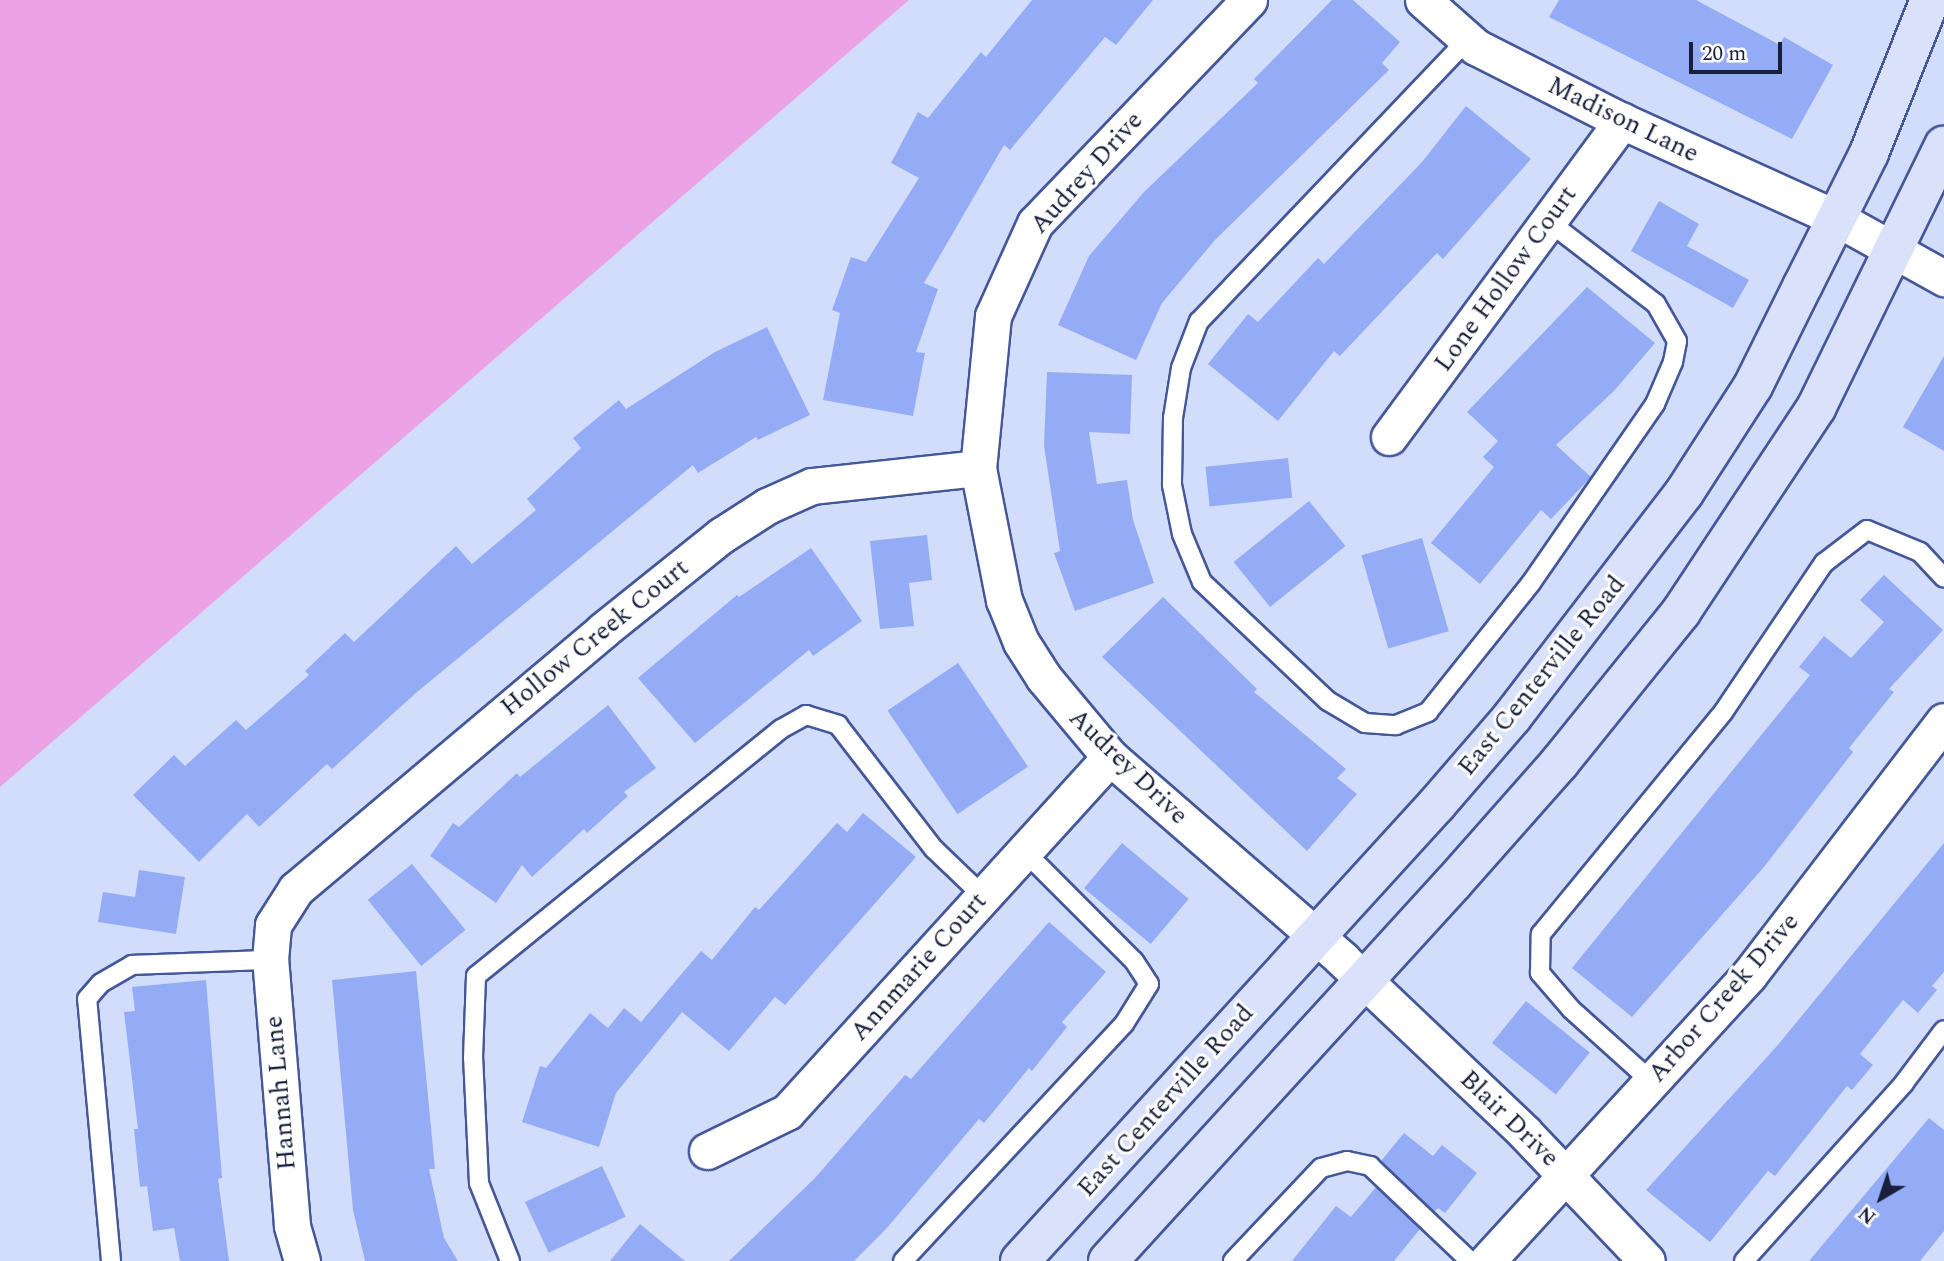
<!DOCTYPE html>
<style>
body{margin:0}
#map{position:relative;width:1944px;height:1261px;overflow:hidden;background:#d2ddfc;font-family:Spectral,serif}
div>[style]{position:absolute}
.green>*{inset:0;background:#eca3e5}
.building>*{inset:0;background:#94acf5;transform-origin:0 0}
.roads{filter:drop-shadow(2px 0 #445799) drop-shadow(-2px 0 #445799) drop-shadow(0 2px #445799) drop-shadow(0 -2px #445799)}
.lane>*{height:18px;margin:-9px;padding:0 9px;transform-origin:9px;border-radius:9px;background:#fff}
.street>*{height:35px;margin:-17.5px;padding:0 17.5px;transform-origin:17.5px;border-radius:17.5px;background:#fff}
.secondary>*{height:38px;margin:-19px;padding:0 19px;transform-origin:19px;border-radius:19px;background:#dae2fb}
span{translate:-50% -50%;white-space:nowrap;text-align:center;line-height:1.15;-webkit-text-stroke:6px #fff;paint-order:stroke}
.street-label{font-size:26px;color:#171f3b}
.north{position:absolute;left:1846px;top:1163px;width:70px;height:70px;-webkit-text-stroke:5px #fff;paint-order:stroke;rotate:219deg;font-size:19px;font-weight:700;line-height:28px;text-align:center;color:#171f3b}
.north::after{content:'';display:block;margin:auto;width:24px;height:32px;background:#171f3b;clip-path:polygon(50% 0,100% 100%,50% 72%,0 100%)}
.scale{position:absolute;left:1689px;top:42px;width:93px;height:32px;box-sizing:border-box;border:4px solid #171f3b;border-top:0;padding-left:9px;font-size:21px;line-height:24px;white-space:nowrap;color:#171f3b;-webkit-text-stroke:5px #fff;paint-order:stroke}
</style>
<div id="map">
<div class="green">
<div style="clip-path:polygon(0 0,909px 0,0 787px)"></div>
</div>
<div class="building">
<div style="clip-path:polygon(1032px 0,1153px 0,1116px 45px,1105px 37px,1010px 150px,1004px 145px,924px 283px,938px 289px,916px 352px,925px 353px,913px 416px,823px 400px,840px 313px,832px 310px,851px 257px,866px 262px,919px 178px,891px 163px,918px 112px,928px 118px,981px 52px,986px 57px)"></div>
<div style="clip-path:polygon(1332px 0,1353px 0,1400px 42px,1382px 63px,1389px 70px,1215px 240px,1162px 303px,1136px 360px,1058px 325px,1089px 256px,1144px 192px,1258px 83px,1254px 79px)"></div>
<div style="clip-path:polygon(1559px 0,1696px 0,1780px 45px,1784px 37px,1833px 65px,1792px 139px,1549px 17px)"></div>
<div style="clip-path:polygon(1466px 106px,1531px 159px,1443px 259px,1437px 253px,1340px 356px,1334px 351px,1278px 421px,1208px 364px,1248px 314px,1258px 322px,1318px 258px,1324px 264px,1422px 162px)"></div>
<div style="clip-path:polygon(1659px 201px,1699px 224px,1687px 246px,1749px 280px,1733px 308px,1631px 251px)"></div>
<div style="clip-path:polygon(1587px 287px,1655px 343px,1614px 391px,1556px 445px,1591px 477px,1551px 519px,1541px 510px,1480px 584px,1431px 543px,1494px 467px,1483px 457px,1498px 441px,1467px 412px)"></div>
<div style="clip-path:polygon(767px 327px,810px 415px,758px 440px,756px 437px,698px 473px,693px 465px,417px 692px,332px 769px,327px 764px,259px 827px,247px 814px,199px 862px,133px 795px,174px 755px,185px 766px,236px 720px,246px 730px,309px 675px,305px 671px,345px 633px,354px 642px,456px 546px,472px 564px,536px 510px,527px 499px,581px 448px,573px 438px,619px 400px,626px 409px,715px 352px)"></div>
<div style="clip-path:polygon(1944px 356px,1944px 451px,1903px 427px)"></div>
<div style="clip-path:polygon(1047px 372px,1132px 375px,1130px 434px,1089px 432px,1097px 484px,1127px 480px,1133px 520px,1154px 583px,1075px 611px,1054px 553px,1060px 551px,1044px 446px)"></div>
<div style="left:1288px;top:458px;width:40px;height:83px;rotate:84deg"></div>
<div style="left:1309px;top:501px;width:58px;height:97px;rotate:51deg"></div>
<div style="clip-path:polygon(927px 535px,932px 580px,909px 583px,914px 626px,880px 629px,870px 541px)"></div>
<div style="left:1422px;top:538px;width:97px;height:63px;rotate:74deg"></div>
<div style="clip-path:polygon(811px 548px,862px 621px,813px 656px,809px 650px,695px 743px,638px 678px,737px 595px,739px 597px)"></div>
<div style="clip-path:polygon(1884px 575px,1943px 630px,1889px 689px,1894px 692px,1849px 748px,1853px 752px,1764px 867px,1632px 1017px,1572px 968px,1810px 675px,1799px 667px,1824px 636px,1851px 658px,1884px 622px,1860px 600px)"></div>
<div style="clip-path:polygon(1163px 597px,1257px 689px,1254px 692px,1346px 769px,1337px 778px,1357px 794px,1307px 851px,1102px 657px)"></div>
<div style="left:958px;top:663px;width:125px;height:85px;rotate:56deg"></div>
<div style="clip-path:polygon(608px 705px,656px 768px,624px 792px,628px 796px,587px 833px,584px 829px,532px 877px,522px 865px,496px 903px,430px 856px,453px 823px,459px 827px,517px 773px,520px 777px)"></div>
<div style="clip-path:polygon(863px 813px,916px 857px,785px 1005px,775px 997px,729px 1051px,682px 1012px,616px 1093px,599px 1147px,522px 1122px,540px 1066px,546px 1068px,590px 1013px,608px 1028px,624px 1008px,641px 1022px,701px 951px,712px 960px,755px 907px,759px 910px,837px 823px,847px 832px)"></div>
<div style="left:1122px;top:843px;width:87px;height:59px;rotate:40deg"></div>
<div style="clip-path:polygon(1944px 843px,1944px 972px,1932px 986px,1937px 990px,1918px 1013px,1903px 1000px,1860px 1054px,1873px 1065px,1852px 1090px,1847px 1086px,1775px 1176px,1768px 1171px,1710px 1242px,1646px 1190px,1777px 1046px)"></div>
<div style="left:412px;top:864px;width:85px;height:57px;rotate:51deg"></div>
<div style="clip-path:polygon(139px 870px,185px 877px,176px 934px,98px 922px,103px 892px,135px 897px)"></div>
<div style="clip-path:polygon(1049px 922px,1106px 972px,1062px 1022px,1067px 1027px,1032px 1071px,1029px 1068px,984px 1123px,979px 1119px,886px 1229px,854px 1261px,729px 1261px,815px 1178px,905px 1075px,911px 1079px)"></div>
<div style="clip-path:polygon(416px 971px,435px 1169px,429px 1169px,444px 1238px,458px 1261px,365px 1261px,353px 1210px,332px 980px)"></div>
<div style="clip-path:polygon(206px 980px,222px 1178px,218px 1179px,229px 1261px,180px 1261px,174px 1228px,153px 1231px,147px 1186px,140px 1187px,134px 1129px,138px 1129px,124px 1012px,135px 1011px,132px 987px)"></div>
<div style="left:1526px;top:1001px;width:82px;height:54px;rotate:39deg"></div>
<div style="clip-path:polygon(1929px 1118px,1944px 1130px,1944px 1231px,1920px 1261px,1809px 1261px)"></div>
<div style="clip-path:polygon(1404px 1133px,1433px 1156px,1442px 1145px,1477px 1173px,1445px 1213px,1438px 1208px,1434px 1212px,1381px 1161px)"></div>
<div style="left:602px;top:1166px;width:56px;height:85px;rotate:65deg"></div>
<div style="clip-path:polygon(1376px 1187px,1420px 1229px,1394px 1261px,1292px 1261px,1336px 1206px,1351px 1217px)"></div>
<div style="clip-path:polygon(640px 1224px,685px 1261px,610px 1261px)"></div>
</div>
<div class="roads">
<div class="lane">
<div style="left:1467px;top:40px;width:388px;rotate:133.6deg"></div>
<div style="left:1199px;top:321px;width:50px;rotate:111deg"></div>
<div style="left:1181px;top:368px;width:51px;rotate:99.1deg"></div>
<div style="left:1173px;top:418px;width:67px;rotate:90.9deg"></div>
<div style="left:1172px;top:485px;width:50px;rotate:78.5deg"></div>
<div style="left:1182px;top:534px;width:52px;rotate:67.4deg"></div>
<div style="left:1202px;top:582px;width:173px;rotate:43.4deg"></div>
<div style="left:1328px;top:701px;width:43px;rotate:30.7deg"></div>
<div style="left:1365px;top:723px;width:31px;rotate:4deg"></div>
<div style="left:1396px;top:725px;width:35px;rotate:-22deg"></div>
<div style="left:1428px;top:712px;width:165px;rotate:-51.4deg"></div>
<div style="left:1531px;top:583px;width:218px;rotate:-55.3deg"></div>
<div style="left:1655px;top:404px;width:46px;rotate:-66.8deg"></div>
<div style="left:1673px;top:362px;width:21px;rotate:-79deg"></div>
<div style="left:1677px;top:341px;width:43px;rotate:-119.6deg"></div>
<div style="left:1656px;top:304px;width:136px;rotate:-142.5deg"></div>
<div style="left:1652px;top:1082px;width:109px;rotate:-138deg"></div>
<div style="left:1571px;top:1009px;width:48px;rotate:-130.7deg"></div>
<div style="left:1540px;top:973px;width:39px;rotate:-89deg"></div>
<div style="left:1541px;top:934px;width:288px;rotate:-50.6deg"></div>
<div style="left:1724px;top:711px;width:179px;rotate:-56deg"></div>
<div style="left:1824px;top:563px;width:54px;rotate:-37.5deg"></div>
<div style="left:1867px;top:530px;width:57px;rotate:22.5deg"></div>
<div style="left:1920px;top:552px;width:35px;rotate:47deg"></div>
<div style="left:111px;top:1261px;width:263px;rotate:-95.2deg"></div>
<div style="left:87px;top:999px;width:21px;rotate:-49deg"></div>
<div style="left:101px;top:983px;width:36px;rotate:-30deg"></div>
<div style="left:132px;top:965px;width:138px;rotate:-2.1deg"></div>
<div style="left:510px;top:1261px;width:84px;rotate:-111.7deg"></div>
<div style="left:479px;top:1183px;width:125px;rotate:-92.7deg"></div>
<div style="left:473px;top:1058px;width:82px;rotate:-87.9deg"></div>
<div style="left:476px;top:976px;width:392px;rotate:-39deg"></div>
<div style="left:781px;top:729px;width:29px;rotate:-29deg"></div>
<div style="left:806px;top:715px;width:34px;rotate:17deg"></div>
<div style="left:838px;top:725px;width:157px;rotate:52.3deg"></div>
<div style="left:934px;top:849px;width:68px;rotate:43.8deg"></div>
<div style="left:903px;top:1261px;width:324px;rotate:-47deg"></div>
<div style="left:1124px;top:1024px;width:47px;rotate:-58deg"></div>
<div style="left:1149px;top:984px;width:27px;rotate:-123deg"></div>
<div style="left:1134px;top:961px;width:156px;rotate:-135deg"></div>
<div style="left:1233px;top:1261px;width:128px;rotate:-46.6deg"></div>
<div style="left:1321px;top:1168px;width:27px;rotate:-15deg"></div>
<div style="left:1347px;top:1161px;width:24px;rotate:12deg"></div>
<div style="left:1370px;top:1166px;width:138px;rotate:43.5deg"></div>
<div style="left:1744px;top:1261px;width:239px;rotate:-48deg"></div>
<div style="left:1904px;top:1083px;width:66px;rotate:-53deg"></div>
</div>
<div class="street">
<div style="left:1249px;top:0;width:309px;rotate:133.8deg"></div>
<div style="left:1035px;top:223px;width:102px;rotate:114.3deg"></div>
<div style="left:993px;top:316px;width:153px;rotate:95.6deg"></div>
<div style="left:978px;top:468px;width:135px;rotate:78.9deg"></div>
<div style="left:1004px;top:600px;width:45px;rotate:68deg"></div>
<div style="left:1021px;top:642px;width:43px;rotate:57.4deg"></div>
<div style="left:1044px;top:678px;width:103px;rotate:50.1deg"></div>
<div style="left:1110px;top:757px;width:308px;rotate:41deg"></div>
<div style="left:1342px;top:959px;width:251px;rotate:43.5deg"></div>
<div style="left:1524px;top:1132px;width:178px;rotate:46.4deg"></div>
<div style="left:1423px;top:0;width:71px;rotate:41.6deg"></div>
<div style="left:1476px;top:47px;width:164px;rotate:26.9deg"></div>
<div style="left:1622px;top:121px;width:235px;rotate:24.4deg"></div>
<div style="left:1836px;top:218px;width:124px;rotate:29.1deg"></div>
<div style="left:1389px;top:437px;width:393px;rotate:-53.6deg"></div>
<div style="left:707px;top:1151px;width:89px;rotate:-26deg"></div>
<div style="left:787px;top:1112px;width:480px;rotate:-47.7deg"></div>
<div style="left:302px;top:1261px;width:37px;rotate:-106deg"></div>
<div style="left:292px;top:1225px;width:266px;rotate:-94.7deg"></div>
<div style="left:270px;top:960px;width:35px;rotate:-85deg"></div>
<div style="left:273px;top:925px;width:43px;rotate:-57.4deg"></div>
<div style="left:296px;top:889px;width:400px;rotate:-40.1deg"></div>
<div style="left:602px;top:631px;width:154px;rotate:-38.7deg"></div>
<div style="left:722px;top:535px;width:54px;rotate:-32.8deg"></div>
<div style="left:767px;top:506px;width:49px;rotate:-24deg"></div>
<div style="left:812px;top:486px;width:167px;rotate:-6.2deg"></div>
<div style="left:1487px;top:1261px;width:388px;rotate:-47.5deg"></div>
<div style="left:1749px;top:975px;width:320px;rotate:-52.5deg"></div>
</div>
<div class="secondary">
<div style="left:1020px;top:1261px;width:619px;rotate:-47.62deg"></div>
<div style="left:1437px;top:804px;width:115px;rotate:-49.2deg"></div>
<div style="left:1512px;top:717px;width:282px;rotate:-52.5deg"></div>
<div style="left:1684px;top:493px;width:127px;rotate:-57.2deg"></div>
<div style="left:1753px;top:386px;width:113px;rotate:-63.7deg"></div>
<div style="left:1803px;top:285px;width:148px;rotate:-63.4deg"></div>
<div style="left:1869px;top:153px;width:165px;rotate:-68.3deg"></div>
<div style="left:1108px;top:1261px;width:513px;rotate:-47.61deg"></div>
<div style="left:1454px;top:882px;width:160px;rotate:-48.5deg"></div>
<div style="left:1560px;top:762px;width:193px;rotate:-51.1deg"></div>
<div style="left:1681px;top:612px;width:245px;rotate:-56.5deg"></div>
<div style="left:1816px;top:408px;width:292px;rotate:-64deg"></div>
</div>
</div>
<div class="street-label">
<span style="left:1623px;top:120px;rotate:26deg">Madison Lane</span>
<span style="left:1087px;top:173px;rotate:-48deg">Audrey Drive</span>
<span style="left:1506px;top:279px;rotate:-54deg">Lone Hollow Court</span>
<span style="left:595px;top:638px;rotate:-39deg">Hollow Creek Court</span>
<span style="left:1542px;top:676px;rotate:-51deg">East Centerville Road</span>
<span style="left:1128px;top:767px;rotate:44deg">Audrey Drive</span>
<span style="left:919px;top:967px;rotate:-48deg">Annmarie Court</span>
<span style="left:1724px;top:998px;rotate:-49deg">Arbor Creek Drive</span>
<span style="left:281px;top:1093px;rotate:-95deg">Hannah Lane</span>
<span style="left:1166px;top:1101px;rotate:-48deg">East Centerville Road</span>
<span style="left:1509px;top:1119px;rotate:44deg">Blair Drive</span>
</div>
<div class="north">N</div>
<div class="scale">20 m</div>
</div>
